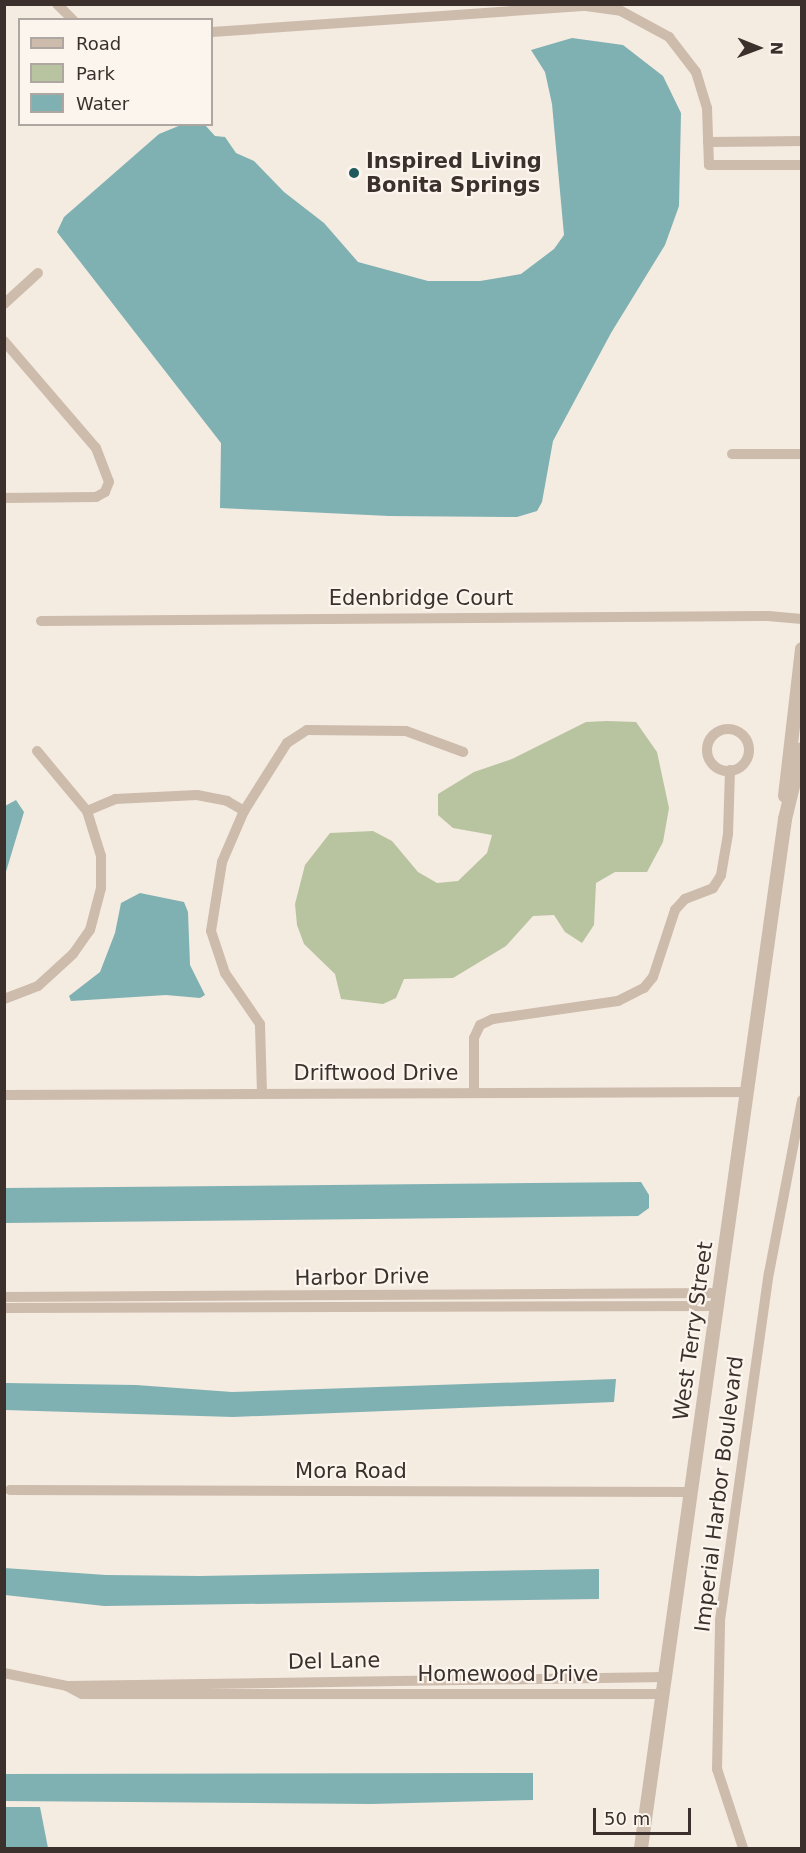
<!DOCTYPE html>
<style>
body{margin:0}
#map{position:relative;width:806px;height:1853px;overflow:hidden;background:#f4ebe1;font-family:"DejaVu Sans",sans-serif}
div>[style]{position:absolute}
.green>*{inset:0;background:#b8c4a0}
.water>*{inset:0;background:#7fb0b2}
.minor>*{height:10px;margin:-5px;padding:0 5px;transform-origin:5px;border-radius:5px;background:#cdbbac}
.minor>.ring{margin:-5px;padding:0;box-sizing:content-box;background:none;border:10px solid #cdbbac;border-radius:50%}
.tertiary>*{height:14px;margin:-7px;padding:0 7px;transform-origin:7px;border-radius:7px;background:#cdbbac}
.dots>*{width:16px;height:16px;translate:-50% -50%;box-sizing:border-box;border:3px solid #fbf5ee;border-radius:50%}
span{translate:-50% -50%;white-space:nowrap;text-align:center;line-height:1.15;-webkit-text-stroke:4.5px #fbf5ee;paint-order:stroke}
.poi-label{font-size:21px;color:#3b302b;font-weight:700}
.left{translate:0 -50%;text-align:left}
.street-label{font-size:21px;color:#3b302b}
.frame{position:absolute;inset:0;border:6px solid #3b302b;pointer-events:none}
.legend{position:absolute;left:18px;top:18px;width:195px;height:108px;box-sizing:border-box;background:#fbf5ee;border:2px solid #aea6a0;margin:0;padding:8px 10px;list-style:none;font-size:18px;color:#3b302b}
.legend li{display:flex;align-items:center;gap:12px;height:30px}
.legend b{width:30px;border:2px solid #aea6a0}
.north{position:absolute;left:728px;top:18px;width:60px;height:60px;-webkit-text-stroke:4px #fbf5ee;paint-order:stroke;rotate:91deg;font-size:16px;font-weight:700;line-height:24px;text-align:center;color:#3b302b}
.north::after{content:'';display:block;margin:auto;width:21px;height:27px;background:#3b302b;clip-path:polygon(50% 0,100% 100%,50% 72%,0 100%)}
.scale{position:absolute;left:593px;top:1808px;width:98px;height:27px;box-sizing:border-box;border:3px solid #3b302b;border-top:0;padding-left:8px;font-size:18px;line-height:21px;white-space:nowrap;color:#3b302b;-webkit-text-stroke:4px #fbf5ee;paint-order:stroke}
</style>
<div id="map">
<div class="green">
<div style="clip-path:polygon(607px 721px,636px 722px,657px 752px,669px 808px,663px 842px,647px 872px,615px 872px,596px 883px,594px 925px,582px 943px,565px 932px,554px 915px,533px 916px,506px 946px,453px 978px,404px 979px,396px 998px,383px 1004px,341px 999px,335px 974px,304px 944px,297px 925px,295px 904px,305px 865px,330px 833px,373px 831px,392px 841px,418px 872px,437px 883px,458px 881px,487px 853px,492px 835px,453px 828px,438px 815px,438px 794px,474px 772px,512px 759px,586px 722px)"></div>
</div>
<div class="water">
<div style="clip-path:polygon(572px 38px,623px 45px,663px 76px,681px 113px,679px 206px,665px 245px,611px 333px,553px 441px,542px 502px,537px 511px,517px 517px,389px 516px,220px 508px,221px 443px,57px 232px,64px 217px,159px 134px,181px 125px,205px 125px,215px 136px,225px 137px,236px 153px,254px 161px,284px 192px,324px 223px,358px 262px,428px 281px,480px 281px,521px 274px,554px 249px,564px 235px,552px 104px,545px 72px,531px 50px)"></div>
<div style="clip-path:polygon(16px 800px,24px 812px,5px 875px,5px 806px)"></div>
<div style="clip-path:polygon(140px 893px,184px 902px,188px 912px,190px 965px,205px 995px,200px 998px,166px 995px,71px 1001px,69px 996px,100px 972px,115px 933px,121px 903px)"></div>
<div style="clip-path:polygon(641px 1182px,649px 1195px,649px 1208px,638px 1216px,5px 1223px,5px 1188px)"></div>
<div style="clip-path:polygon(616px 1379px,614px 1402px,233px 1417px,5px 1410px,5px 1383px,136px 1385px,232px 1392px)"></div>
<div style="clip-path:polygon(4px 1568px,106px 1575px,199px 1576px,599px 1569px,599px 1599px,104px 1606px,5px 1595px)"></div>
<div style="clip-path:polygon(533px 1773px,533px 1800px,371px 1804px,5px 1801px,5px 1774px)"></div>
<div style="clip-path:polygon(5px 1807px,40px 1807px,48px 1848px,5px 1848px)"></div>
</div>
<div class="minor">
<div style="left:57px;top:4px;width:23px;rotate:45deg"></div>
<div style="left:212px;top:32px;width:375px;rotate:-4deg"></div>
<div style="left:586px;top:6px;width:35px;rotate:8deg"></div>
<div style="left:621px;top:11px;width:55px;rotate:28.4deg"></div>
<div style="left:669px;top:37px;width:44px;rotate:52.4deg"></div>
<div style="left:696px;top:72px;width:38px;rotate:73deg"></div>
<div style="left:707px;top:108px;width:57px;rotate:88deg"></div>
<div style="left:709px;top:165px;width:93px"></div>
<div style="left:708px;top:142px;width:94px;rotate:-0.6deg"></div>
<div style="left:4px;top:304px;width:46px;rotate:-42.4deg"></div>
<div style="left:4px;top:341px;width:141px;rotate:49.3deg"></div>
<div style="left:96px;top:448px;width:36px;rotate:69deg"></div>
<div style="left:109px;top:482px;width:11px;rotate:112deg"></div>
<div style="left:105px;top:492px;width:10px;rotate:151deg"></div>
<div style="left:96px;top:497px;width:92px;rotate:179.4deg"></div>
<div style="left:732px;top:454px;width:70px"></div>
<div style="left:41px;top:621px;width:727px;rotate:-0.39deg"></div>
<div style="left:768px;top:616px;width:34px;rotate:5deg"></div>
<div class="ring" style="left:707px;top:729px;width:32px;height:32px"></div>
<div style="left:87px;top:811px;width:30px;rotate:-23deg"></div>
<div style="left:115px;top:799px;width:82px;rotate:-2.8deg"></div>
<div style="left:197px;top:795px;width:31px;rotate:11deg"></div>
<div style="left:227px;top:801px;width:20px;rotate:30deg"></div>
<div style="left:4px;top:999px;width:36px;rotate:-21deg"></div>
<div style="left:38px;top:986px;width:47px;rotate:-42.4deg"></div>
<div style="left:73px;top:954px;width:29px;rotate:-55deg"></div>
<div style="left:90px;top:930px;width:43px;rotate:-75.3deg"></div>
<div style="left:101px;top:888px;width:32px;rotate:-90deg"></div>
<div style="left:101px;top:856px;width:47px;rotate:-107.3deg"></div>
<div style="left:87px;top:811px;width:78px;rotate:-129.8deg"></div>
<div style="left:474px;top:1092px;width:54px;rotate:-90deg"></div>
<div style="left:474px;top:1038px;width:14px;rotate:-65deg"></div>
<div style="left:480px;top:1025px;width:14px;rotate:-25deg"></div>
<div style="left:493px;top:1019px;width:126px;rotate:-8.2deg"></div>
<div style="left:618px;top:1001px;width:29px;rotate:-27deg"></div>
<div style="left:644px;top:988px;width:14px;rotate:-51deg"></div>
<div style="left:653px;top:977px;width:71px;rotate:-71.8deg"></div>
<div style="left:675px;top:910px;width:15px;rotate:-48deg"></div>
<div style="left:685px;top:899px;width:30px;rotate:-21deg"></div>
<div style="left:713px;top:888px;width:15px;rotate:-58deg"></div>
<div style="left:721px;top:875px;width:42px;rotate:-80.3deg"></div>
<div style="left:728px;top:834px;width:64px;rotate:-88.2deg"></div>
<div style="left:262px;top:1093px;width:69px;rotate:-91.7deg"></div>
<div style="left:260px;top:1024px;width:62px;rotate:-124.5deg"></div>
<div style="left:225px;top:973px;width:44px;rotate:-108.4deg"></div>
<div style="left:211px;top:931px;width:70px;rotate:-80.9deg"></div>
<div style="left:222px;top:862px;width:56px;rotate:-66.7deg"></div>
<div style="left:244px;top:811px;width:80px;rotate:-57.7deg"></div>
<div style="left:287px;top:743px;width:24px;rotate:-33deg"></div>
<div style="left:307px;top:730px;width:99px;rotate:0.6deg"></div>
<div style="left:406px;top:731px;width:61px;rotate:20.2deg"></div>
<div style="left:4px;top:1095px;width:743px;rotate:-0.23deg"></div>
<div style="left:4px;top:1297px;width:716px;rotate:-0.32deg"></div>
<div style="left:4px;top:1308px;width:714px;rotate:-0.16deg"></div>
<div style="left:10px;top:1490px;width:681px;rotate:0.17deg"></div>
<div style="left:4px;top:1673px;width:64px;rotate:11.7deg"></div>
<div style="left:67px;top:1686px;width:598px;rotate:-0.86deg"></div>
<div style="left:67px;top:1686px;width:17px;rotate:28deg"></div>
<div style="left:82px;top:1694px;width:581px"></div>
<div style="left:743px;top:1848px;width:83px;rotate:-108.2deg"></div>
<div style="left:717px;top:1769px;width:149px;rotate:-88.8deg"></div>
<div style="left:720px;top:1620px;width:350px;rotate:-82deg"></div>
<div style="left:769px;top:1273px;width:176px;rotate:-79.2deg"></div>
</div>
<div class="tertiary">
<div style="left:785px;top:796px;width:148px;rotate:-83.4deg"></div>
<div style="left:641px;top:1848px;width:1039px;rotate:-82.03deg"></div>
<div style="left:785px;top:819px;width:72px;rotate:-76.3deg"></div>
</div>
<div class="dots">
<div style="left:354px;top:173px;background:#1f5a5e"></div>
</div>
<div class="poi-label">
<span class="left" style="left:366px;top:173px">Inspired Living<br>Bonita Springs</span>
</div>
<div class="street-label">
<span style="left:421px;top:598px">Edenbridge Court</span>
<span style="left:376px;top:1073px">Driftwood Drive</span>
<span style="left:362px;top:1277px;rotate:-1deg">Harbor Drive</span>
<span style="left:693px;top:1331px;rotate:-82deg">West Terry Street</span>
<span style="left:351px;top:1471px">Mora Road</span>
<span style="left:719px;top:1494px;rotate:-83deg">Imperial Harbor Boulevard</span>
<span style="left:334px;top:1661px;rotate:-1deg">Del Lane</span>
<span style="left:508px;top:1674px">Homewood Drive</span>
</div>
<div class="frame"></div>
<ul class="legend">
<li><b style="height:8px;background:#cdbbac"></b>Road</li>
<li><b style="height:16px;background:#b8c4a0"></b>Park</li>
<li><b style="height:16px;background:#7fb0b2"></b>Water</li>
</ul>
<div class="north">N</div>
<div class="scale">50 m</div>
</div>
